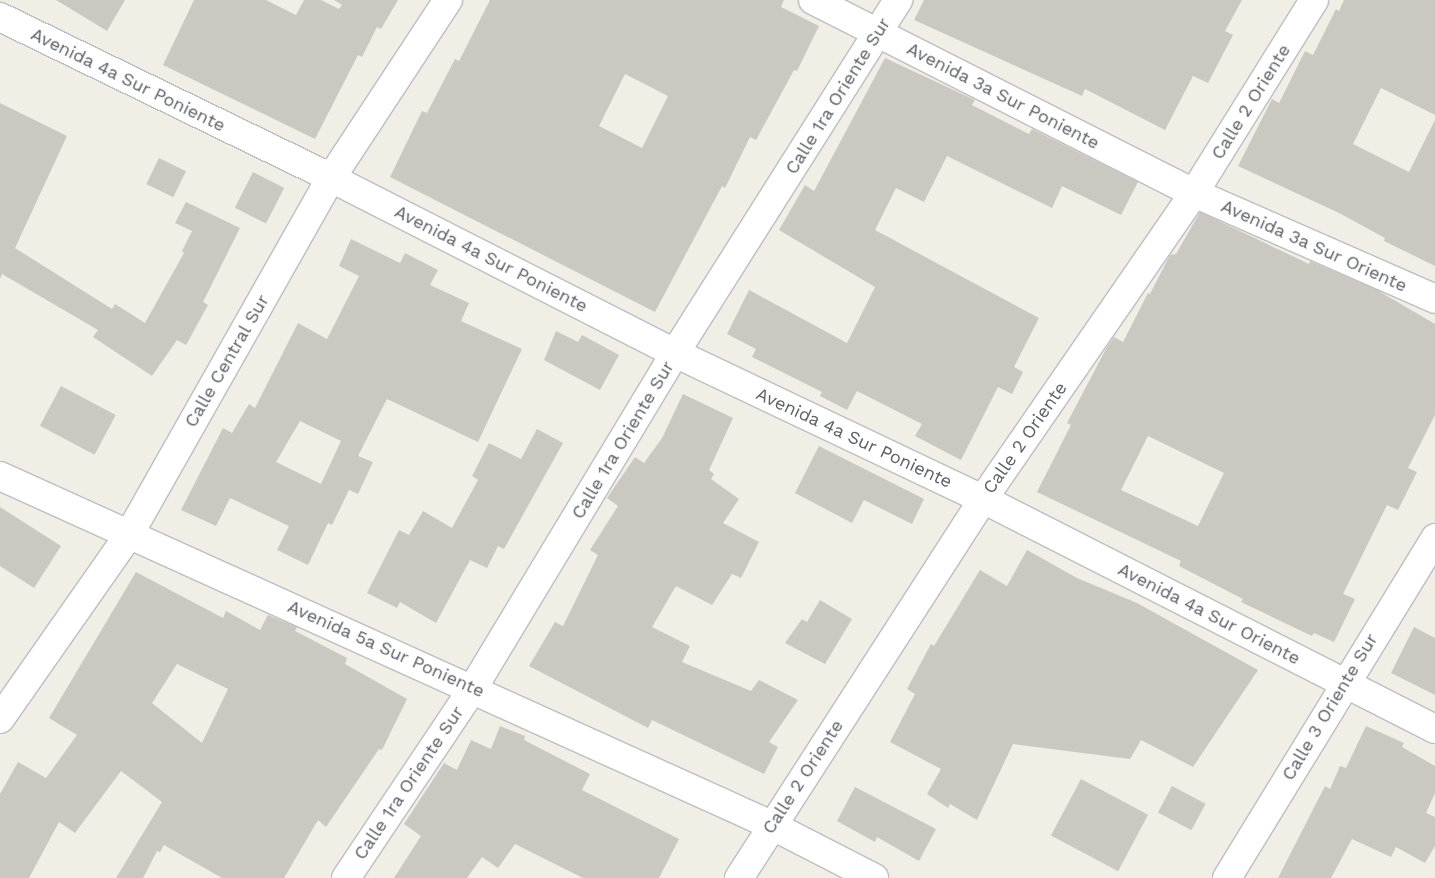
<!DOCTYPE html>
<style>
body{margin:0}
#map{position:relative;width:1435px;height:878px;overflow:hidden;background:#f0eee5;font-family:"Work Sans",sans-serif}
div>[style]{position:absolute}
.building>*{inset:0;background:#cbc8c1;transform-origin:0 0}
.roads{filter:drop-shadow(1px 0 #bcbec5) drop-shadow(-1px 0 #bcbec5) drop-shadow(0 1px #bcbec5) drop-shadow(0 -1px #bcbec5)}
.minor>*{height:28px;margin:-14px;padding:0 14px;transform-origin:14px;border-radius:14px;background:#fff}
.tertiary>*{height:28px;margin:-14px;padding:0 14px;transform-origin:14px;border-radius:14px;background:#fff}
.secondary>*{height:28px;margin:-14px;padding:0 14px;transform-origin:14px;border-radius:14px;background:#fff}
span{translate:-50% -50%;white-space:nowrap;text-align:center;line-height:1.15;-webkit-text-stroke:4.5px #fff;paint-order:stroke}
.street-label{font-size:18px;color:#5c6067}
</style>
<div id="map">
<div class="building">
<div style="clip-path:polygon(56px 0,125px 0,107px 31px)"></div>
<div style="clip-path:polygon(194px 0,266px 0,296px 15px,304px 0,321px 0,339px 9px,342px 5px,334px 0,398px 0,381px 29px,377px 27px,362px 57px,358px 55px,315px 139px,163px 65px)"></div>
<div style="clip-path:polygon(evenodd,490px 0,784px 0,781px 7px,819px 26px,797px 71px,794px 70px,756px 140px,750px 137px,725px 188px,722px 186px,655px 312px,390px 177px,422px 111px,427px 113px,455px 59px,459px 61px,490px 0,625px 74px,668px 96px,642px 148px,599px 126px,625px 74px)"></div>
<div style="clip-path:polygon(924px 0,1242px 0,1225px 31px,1233px 35px,1208px 83px,1193px 76px,1165px 130px,1085px 89px,1082px 96px,914px 20px)"></div>
<div style="clip-path:polygon(1344px 0,1435px 0,1435px 115px,1381px 88px,1353px 144px,1409px 172px,1435px 120px,1435px 266px,1384px 241px,1385px 238px,1339px 213px,1238px 166px,1272px 99px,1279px 103px,1305px 51px,1313px 55px,1336px 9px,1339px 11px)"></div>
<div style="clip-path:polygon(885px 58px,975px 100px,972px 105px,1029px 134px,1032px 129px,1138px 182px,1121px 215px,1062px 186px,1052px 208px,947px 156px,924px 202px,896px 188px,875px 230px,1039px 318px,1014px 367px,1023px 372px,1012px 394px,998px 387px,961px 460px,915px 436px,922px 424px,857px 391px,847px 410px,820px 396px,822px 392px,752px 357px,756px 349px,727px 334px,749px 290px,847px 343px,875px 287px,779px 230px,805px 185px,814px 191px)"></div>
<div style="clip-path:polygon(0 103px,67px 136px,15px 248px,112px 309px,115px 304px,145px 323px,184px 253px,182px 251px,192px 231px,175px 223px,186px 202px,240px 228px,203px 302px,208px 305px,186px 345px,177px 340px,152px 376px,93px 337px,98px 330px,2px 274px,0 279px)"></div>
<div style="left:159px;top:158px;width:30px;height:29px;rotate:26deg"></div>
<div style="left:253px;top:172px;width:35px;height:40px;rotate:27deg"></div>
<div style="clip-path:polygon(evenodd,1200px 212px,1309px 264px,1310px 261px,1377px 290px,1435px 324px,1435px 415px,1408px 468px,1417px 472px,1398px 510px,1387px 505px,1343px 594px,1355px 599px,1334px 642px,1314px 633px,1312px 636px,1241px 602px,1243px 599px,1179px 566px,1181px 561px,1037px 492px,1071px 425px,1067px 423px,1107px 347px,1114px 337px,1123px 342px,1148px 293px,1150px 294px,1170px 255px,1176px 254px,1200px 212px,1148px 436px,1224px 473px,1198px 526px,1121px 490px,1148px 436px)"></div>
<div style="clip-path:polygon(evenodd,351px 239px,400px 263px,405px 253px,438px 270px,430px 285px,469px 303px,461px 321px,522px 349px,478px 442px,387px 399px,358px 456px,373px 462px,358px 494px,349px 490px,332px 525px,328px 523px,308px 565px,277px 550px,289px 526px,230px 498px,216px 526px,181px 510px,223px 428px,232px 433px,249px 404px,255px 408px,298px 323px,327px 339px,359px 276px,339px 266px,351px 239px,300px 421px,341px 441px,321px 484px,276px 462px,300px 421px)"></div>
<div style="clip-path:polygon(556px 331px,578px 342px,582px 335px,619px 355px,600px 390px,544px 360px)"></div>
<div style="left:61px;top:386px;width:62px;height:45px;rotate:28deg"></div>
<div style="clip-path:polygon(683px 394px,733px 418px,709px 470px,714px 474px,711px 479px,739px 499px,723px 523px,759px 542px,741px 578px,732px 574px,712px 605px,676px 586px,652px 627px,690px 646px,682px 662px,751px 691px,759px 680px,798px 700px,769px 742px,778px 747px,764px 774px,652px 720px,648px 728px,529px 666px,555px 622px,563px 626px,598px 555px,590px 550px,618px 506px,607px 498px,635px 457px,644px 463px,662px 438px)"></div>
<div style="clip-path:polygon(537px 429px,563px 443px,504px 549px,498px 546px,487px 568px,470px 560px,436px 623px,400px 602px,397px 608px,367px 593px,399px 530px,409px 535px,423px 511px,452px 528px,478px 480px,472px 476px,489px 443px,521px 459px)"></div>
<div style="clip-path:polygon(819px 446px,924px 499px,912px 524px,864px 500px,852px 523px,795px 493px)"></div>
<div style="clip-path:polygon(0 507px,61px 546px,34px 588px,0 566px)"></div>
<div style="clip-path:polygon(1027px 550px,1077px 578px,1137px 603px,1258px 670px,1193px 767px,1141px 740px,1130px 759px,1013px 744px,977px 820px,950px 804px,948px 808px,927px 794px,941px 769px,890px 742px,915px 694px,907px 689px,931px 644px,934px 646px,980px 570px,1007px 586px)"></div>
<div style="clip-path:polygon(evenodd,136px 572px,223px 618px,226px 611px,260px 630px,268px 615px,297px 627px,295px 631px,347px 658px,345px 664px,407px 699px,382px 750px,379px 749px,326px 827px,318px 820px,284px 878px,222px 878px,164px 845px,160px 852px,157px 851px,143px 878px,116px 878px,162px 802px,121px 771px,75px 833px,59px 822px,29px 878px,0 878px,0 794px,18px 762px,46px 778px,77px 735px,49px 718px,136px 572px,177px 664px,228px 689px,202px 743px,152px 703px,177px 664px)"></div>
<div style="clip-path:polygon(820px 600px,852px 619px,825px 664px,785px 643px,802px 619px,807px 622px)"></div>
<div style="clip-path:polygon(1414px 627px,1435px 638px,1435px 695px,1391px 673px)"></div>
<div style="clip-path:polygon(500px 726px,525px 736px,524px 740px,590px 774px,582px 790px,679px 839px,659px 878px,583px 878px,515px 844px,498px 868px,482px 857px,467px 878px,394px 878px,421px 836px,404px 824px,444px 763px,457px 770px,471px 740px,491px 749px)"></div>
<div style="clip-path:polygon(1366px 726px,1404px 743px,1402px 747px,1435px 766px,1435px 793px,1426px 813px,1435px 817px,1435px 846px,1425px 863px,1396px 847px,1391px 857px,1352px 839px,1331px 878px,1278px 878px,1325px 786px,1330px 789px,1340px 766px,1346px 768px)"></div>
<div style="left:1081px;top:779px;width:76px;height:64px;rotate:28deg"></div>
<div style="left:1172px;top:786px;width:38px;height:30px;rotate:28deg"></div>
<div style="clip-path:polygon(855px 787px,936px 829px,919px 861px,877px 837px,875px 842px,837px 821px)"></div>
</div>
<div class="roads">
<div class="minor">
<div style="left:813px;top:0;width:427px;rotate:26.9deg"></div>
<div style="left:1194px;top:193px;width:263px;rotate:23.7deg"></div>
<div style="left:0;top:17px;width:368px;rotate:25.9deg"></div>
<div style="left:331px;top:178px;width:386px;rotate:27deg"></div>
<div style="left:675px;top:353px;width:341px;rotate:25.4deg"></div>
<div style="left:983px;top:499px;width:507px;rotate:26.97deg"></div>
<div style="left:0;top:476px;width:846px;rotate:24.35deg"></div>
<div style="left:0;top:719px;width:227px;rotate:-55deg"></div>
<div style="left:130px;top:533px;width:408px;rotate:-60.5deg"></div>
<div style="left:331px;top:178px;width:213px;rotate:-56.7deg"></div>
<div style="left:346px;top:878px;width:229px;rotate:-56.2deg"></div>
<div style="left:473px;top:688px;width:391px;rotate:-58.9deg"></div>
<div style="left:675px;top:353px;width:418px;rotate:-57.7deg"></div>
</div>
<div class="tertiary">
<div style="left:771px;top:825px;width:116px;rotate:27.2deg"></div>
</div>
<div class="secondary">
<div style="left:739px;top:878px;width:451px;rotate:-57.2deg"></div>
<div style="left:983px;top:499px;width:372px;rotate:-55.4deg"></div>
<div style="left:1194px;top:193px;width:227px;rotate:-58.1deg"></div>
<div style="left:1227px;top:878px;width:399px;rotate:-58.5deg"></div>
</div>
</div>
<div class="street-label">
<span style="left:128px;top:80px;rotate:26deg">Avenida 4a Sur Poniente</span>
<span style="left:838px;top:96px;rotate:-58deg">Calle 1ra Oriente Sur</span>
<span style="left:1003px;top:96px;rotate:27deg">Avenida 3a Sur Poniente</span>
<span style="left:1251px;top:102px;rotate:-58deg">Calle 2 Oriente</span>
<span style="left:1314px;top:246px;rotate:24deg">Avenida 3a Sur Oriente</span>
<span style="left:491px;top:259px;rotate:27deg">Avenida 4a Sur Poniente</span>
<span style="left:227px;top:361px;rotate:-60deg">Calle Central Sur</span>
<span style="left:854px;top:438px;rotate:25deg">Avenida 4a Sur Poniente</span>
<span style="left:1025px;top:438px;rotate:-55deg">Calle 2 Oriente</span>
<span style="left:623px;top:440px;rotate:-59deg">Calle 1ra Oriente Sur</span>
<span style="left:1209px;top:614px;rotate:27deg">Avenida 4a Sur Oriente</span>
<span style="left:386px;top:649px;rotate:24deg">Avenida 5a Sur Poniente</span>
<span style="left:1330px;top:707px;rotate:-59deg">Calle 3 Oriente Sur</span>
<span style="left:803px;top:777px;rotate:-57deg">Calle 2 Oriente</span>
<span style="left:409px;top:783px;rotate:-56deg">Calle 1ra Oriente Sur</span>
</div>
</div>
